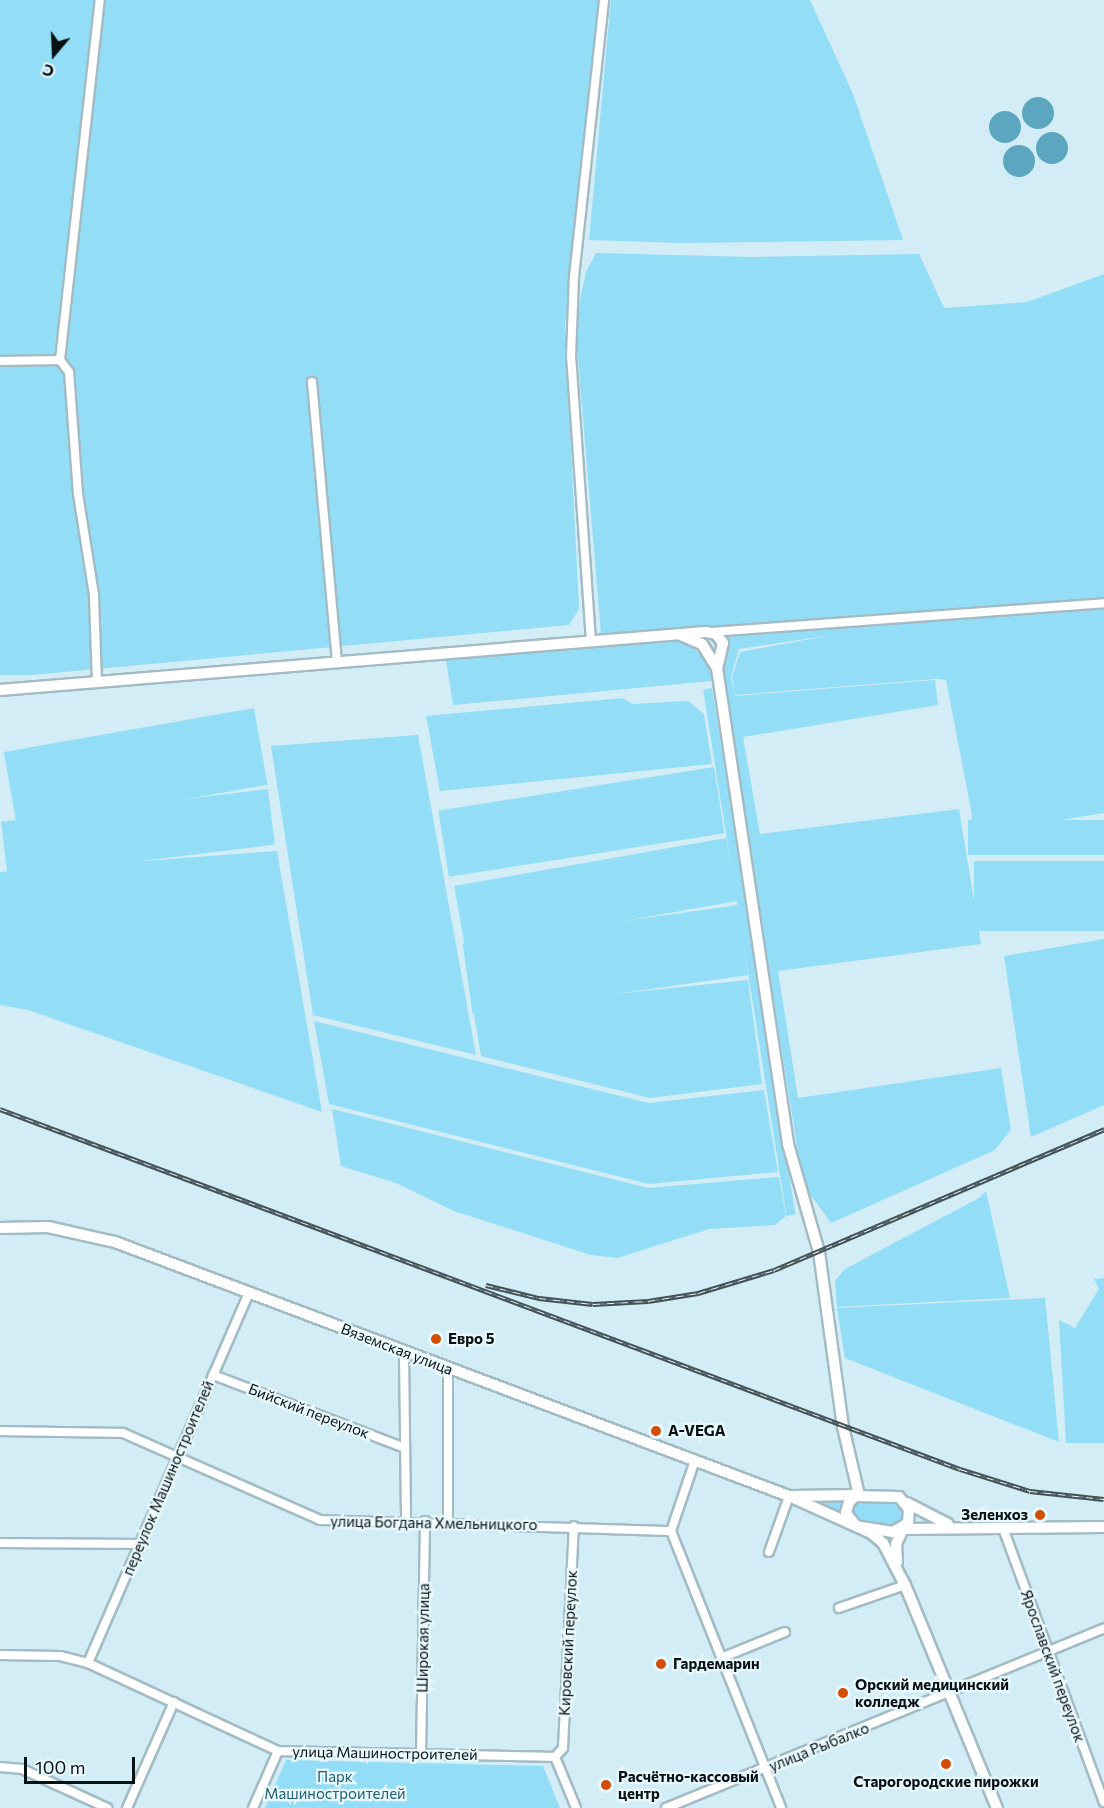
<!DOCTYPE html>
<meta charset="utf-8">
<style>
body{margin:0}
#map{position:relative;width:1104px;height:1808px;overflow:hidden;background:#d2edf6;font-family:Commissioner,sans-serif}
div>[style]{position:absolute}
.green>*{inset:0;background:#93ddf6;transform-origin:0 0}
.water>*{inset:0;background:#5ca7bf}
.round{border-radius:50%}
.roads{filter:drop-shadow(2px 0 #a2bbc4) drop-shadow(-2px 0 #a2bbc4) drop-shadow(0 2px #a2bbc4) drop-shadow(0 -2px #a2bbc4)}
.street>*{height:8px;margin:-4px;padding:0 4px;transform-origin:4px;border-radius:4px;background:#fff}
.secondary>*{height:10px;margin:-5px;padding:0 5px;transform-origin:5px;border-radius:5px;background:#fff}
.rail>*{height:4.5px;margin-top:-2.25px;transform-origin:0;background:repeating-linear-gradient(90deg,#e8f8fd 0 7px,#425155 0 14px);box-sizing:border-box;border-block:2px solid #425155}
.dots>*{width:16px;height:16px;translate:-50% -50%;box-sizing:border-box;border:3px solid #e8f8fd;border-radius:50%}
span{translate:-50% -50%;white-space:nowrap;text-align:center;line-height:1.15;-webkit-text-stroke:4.5px #e8f8fd;paint-order:stroke}
.poi-label{font-size:15px;color:#081114;font-weight:700}
.left{translate:0 -50%;text-align:left}
.right{translate:-100% -50%;text-align:right}
.street-label{font-size:15px;color:#081114}
.park-label{font-size:15px;color:#225e70}
.north{position:absolute;left:24px;top:24px;width:60px;height:60px;-webkit-text-stroke:4px #e8f8fd;paint-order:stroke;rotate:199deg;font-size:16px;font-weight:700;line-height:24px;text-align:center;color:#081114}
.north::after{content:'';display:block;margin:auto;width:21px;height:27px;background:#081114;clip-path:polygon(50% 0,100% 100%,50% 72%,0 100%)}
.scale{position:absolute;left:24px;top:1757px;width:111px;height:27px;box-sizing:border-box;border:3px solid #081114;border-top:0;padding-left:8px;font-size:18px;line-height:21px;white-space:nowrap;color:#081114;-webkit-text-stroke:4px #e8f8fd;paint-order:stroke}
</style>
<div id="map">
<div class="green">
<div style="clip-path:polygon(0 0,599px 0,565px 326px,579px 609px,569px 625px,32px 675px,0 675px)"></div>
<div style="clip-path:polygon(611px 0,810px 0,853px 94px,903px 240px,681px 243px,589px 240px)"></div>
<div style="clip-path:polygon(596px 253px,753px 257px,919px 254px,944px 308px,1027px 302px,1104px 274px,1104px 598px,601px 634px,575px 323px,586px 272px)"></div>
<div style="clip-path:polygon(1104px 606px,1104px 813px,969px 835px,972px 815px,946px 680px,936px 679px,735px 695px,732px 677px,740px 652px,832px 635px,739px 649px,731px 677px,735px 696px,935px 680px,938px 705px,743px 737px,760px 834px,959px 809px,981px 944px,778px 971px,798px 1098px,1001px 1068px,1011px 1130px,995px 1150px,831px 1223px,813px 1198px,805px 1195px,720px 667px,728px 637px)"></div>
<div style="clip-path:polygon(684px 638px,710px 666px,712px 681px,453px 705px,446px 660px)"></div>
<div style="left:712px;top:688px;width:533px;height:9px;rotate:81deg"></div>
<div style="clip-path:polygon(622px 698px,633px 704px,688px 701px,704px 714px,712px 764px,440px 791px,426px 716px)"></div>
<div style="left:254px;top:708px;width:78px;height:254px;rotate:80deg"></div>
<div style="clip-path:polygon(418px 735px,476px 1055px,313px 1015px,271px 746px)"></div>
<div style="left:714px;top:767px;width:67px;height:279px;rotate:81deg"></div>
<div style="left:268px;top:789px;width:56px;height:269px;rotate:83deg"></div>
<div style="left:1104px;top:820px;width:35px;height:136px;rotate:90deg"></div>
<div style="left:726px;top:838px;width:64px;height:276px;rotate:80deg"></div>
<div style="clip-path:polygon(277px 851px,322px 1112px,28px 1010px,0 1005px,0 872px)"></div>
<div style="left:1104px;top:861px;width:70px;height:130px;rotate:90deg"></div>
<div style="left:738px;top:905px;width:71px;height:278px;rotate:82deg"></div>
<div style="clip-path:polygon(1104px 939px,1104px 1105px,1031px 1137px,1004px 956px)"></div>
<div style="clip-path:polygon(748px 980px,762px 1084px,650px 1098px,481px 1056px,473px 1009px)"></div>
<div style="clip-path:polygon(314px 1021px,649px 1103px,764px 1090px,778px 1172px,649px 1184px,329px 1104px)"></div>
<div style="clip-path:polygon(332px 1109px,648px 1188px,779px 1177px,786px 1216px,775px 1225px,709px 1229px,617px 1258px,591px 1255px,454px 1211px,396px 1183px,341px 1166px)"></div>
<div style="clip-path:polygon(986px 1191px,1010px 1298px,837px 1307px,835px 1281px,845px 1269px,979px 1198px)"></div>
<div style="clip-path:polygon(1104px 1278px,1104px 1443px,1066px 1443px,1059px 1320px,1075px 1328px,1099px 1289px,1094px 1279px)"></div>
<div style="clip-path:polygon(1045px 1298px,1059px 1442px,845px 1358px,837px 1308px)"></div>
<div style="clip-path:polygon(857px 1500px,897px 1501px,904px 1509px,904px 1519px,892px 1528px,860px 1523px,850px 1510px)"></div>
<div style="clip-path:polygon(821px 1501px,844px 1502px,843px 1515px,820px 1505px)"></div>
<div style="clip-path:polygon(286px 1760px,543px 1766px,560px 1808px,265px 1808px)"></div>
</div>
<div class="water">
<div class="round" style="left:1022px;top:97px;width:32px;height:32px"></div>
<div class="round" style="left:989px;top:111px;width:32px;height:32px"></div>
<div class="round" style="left:1036px;top:132px;width:32px;height:32px"></div>
<div class="round" style="left:1003px;top:145px;width:32px;height:32px"></div>
</div>
<div class="roads">
<div class="street">
<div style="left:0;top:361px;width:60px;rotate:-1deg"></div>
<div style="left:312px;top:382px;width:282px;rotate:84.9deg"></div>
<div style="left:711px;top:632px;width:394px;rotate:-4.2deg"></div>
<div style="left:591px;top:641px;width:285px;rotate:-94deg"></div>
<div style="left:571px;top:357px;width:80px;rotate:-87.9deg"></div>
<div style="left:574px;top:277px;width:279px;rotate:-83.8deg"></div>
<div style="left:97px;top:683px;width:88px;rotate:-92deg"></div>
<div style="left:94px;top:595px;width:102px;rotate:-99deg"></div>
<div style="left:78px;top:494px;width:122px;rotate:-94.2deg"></div>
<div style="left:69px;top:372px;width:15px;rotate:-127deg"></div>
<div style="left:60px;top:360px;width:362px;rotate:-83.7deg"></div>
<div style="left:404px;top:1352px;width:169px;rotate:89.3deg"></div>
<div style="left:448px;top:1369px;width:153px;rotate:90deg"></div>
<div style="left:213px;top:1375px;width:205px;rotate:20.8deg"></div>
<div style="left:0;top:1431px;width:123px;rotate:0.9deg"></div>
<div style="left:123px;top:1433px;width:215px;rotate:23.8deg"></div>
<div style="left:320px;top:1520px;width:351px;rotate:1.8deg"></div>
<div style="left:1003px;top:1528px;width:292px;rotate:69.8deg"></div>
<div style="left:671px;top:1531px;width:298px;rotate:68.3deg"></div>
<div style="left:671px;top:1531px;width:75px;rotate:-71.3deg"></div>
<div style="left:0;top:1543px;width:140px;rotate:0.4deg"></div>
<div style="left:769px;top:1552px;width:59px;rotate:-70.3deg"></div>
<div style="left:839px;top:1608px;width:70px;rotate:-19.2deg"></div>
<div style="left:0;top:1655px;width:60px;rotate:1deg"></div>
<div style="left:60px;top:1656px;width:29px;rotate:14deg"></div>
<div style="left:88px;top:1663px;width:209px;rotate:24.9deg"></div>
<div style="left:278px;top:1751px;width:277px;rotate:1.2deg"></div>
<div style="left:555px;top:1757px;width:55px;rotate:67.6deg"></div>
<div style="left:721px;top:1658px;width:69px;rotate:-22.1deg"></div>
<div style="left:88px;top:1663px;width:404px;rotate:-66.5deg"></div>
<div style="left:421px;top:1754px;width:233px;rotate:-89deg"></div>
<div style="left:555px;top:1757px;width:12px;rotate:-48deg"></div>
<div style="left:563px;top:1748px;width:222px;rotate:-87.2deg"></div>
<div style="left:0;top:1767px;width:22px;rotate:5deg"></div>
<div style="left:22px;top:1769px;width:94px;rotate:24.6deg"></div>
<div style="left:127px;top:1808px;width:116px;rotate:-66.1deg"></div>
<div style="left:253px;top:1808px;width:62px;rotate:-66.3deg"></div>
<div style="left:666px;top:1808px;width:474px;rotate:-22.3deg"></div>
</div>
<div class="secondary">
<div style="left:678px;top:634px;width:26px;rotate:23deg"></div>
<div style="left:702px;top:644px;width:28px;rotate:58deg"></div>
<div style="left:717px;top:668px;width:481px;rotate:81.5deg"></div>
<div style="left:788px;top:1144px;width:112px;rotate:74deg"></div>
<div style="left:819px;top:1252px;width:177px;rotate:82.2deg"></div>
<div style="left:843px;top:1427px;width:70px;rotate:76.8deg"></div>
<div style="left:859px;top:1495px;width:67px;rotate:179.1deg"></div>
<div style="left:0;top:690px;width:708px;rotate:-4.7deg"></div>
<div style="left:706px;top:632px;width:10px;rotate:11deg"></div>
<div style="left:716px;top:634px;width:11px;rotate:52deg"></div>
<div style="left:723px;top:643px;width:26px;rotate:103deg"></div>
<div style="left:0;top:1228px;width:48px;rotate:-1.2deg"></div>
<div style="left:48px;top:1227px;width:69px;rotate:12.6deg"></div>
<div style="left:115px;top:1242px;width:720px;rotate:20.65deg"></div>
<div style="left:789px;top:1496px;width:90px;rotate:24.3deg"></div>
<div style="left:871px;top:1533px;width:16px;rotate:40deg"></div>
<div style="left:883px;top:1543px;width:47px;rotate:62.4deg"></div>
<div style="left:905px;top:1585px;width:241px;rotate:67.6deg"></div>
<div style="left:856px;top:1496px;width:43px;rotate:1.3deg"></div>
<div style="left:899px;top:1497px;width:16px;rotate:50deg"></div>
<div style="left:909px;top:1509px;width:14px;rotate:94deg"></div>
<div style="left:908px;top:1523px;width:17px;rotate:149deg"></div>
<div style="left:893px;top:1532px;width:37px;rotate:-171deg"></div>
<div style="left:856px;top:1526px;width:16px;rotate:-128deg"></div>
<div style="left:846px;top:1513px;width:11px;rotate:-75deg"></div>
<div style="left:849px;top:1502px;width:9px;rotate:-41deg"></div>
<div style="left:907px;top:1503px;width:46px;rotate:27.1deg"></div>
<div style="left:897px;top:1562px;width:18px;rotate:-93deg"></div>
<div style="left:896px;top:1544px;width:17px;rotate:-65deg"></div>
<div style="left:903px;top:1529px;width:201px;rotate:-0.6deg"></div>
</div>
</div>
<div class="rail">
<div style="left:0;top:1109px;width:1025px;rotate:20.56deg"></div>
<div style="left:960px;top:1469px;width:73px;rotate:17.4deg"></div>
<div style="left:1030px;top:1491px;width:74px;rotate:6.2deg"></div>
<div style="left:486px;top:1285px;width:55px;rotate:13.8deg"></div>
<div style="left:539px;top:1298px;width:54px;rotate:6.3deg"></div>
<div style="left:593px;top:1304px;width:55px;rotate:-3.1deg"></div>
<div style="left:648px;top:1301px;width:51px;rotate:-9.1deg"></div>
<div style="left:698px;top:1293px;width:79px;rotate:-16.8deg"></div>
<div style="left:774px;top:1270px;width:359px;rotate:-23.1deg"></div>
</div>
<div class="dots">
<div style="left:436px;top:1339px;background:#d34e05"></div>
<div style="left:656px;top:1431px;background:#d34e05"></div>
<div style="left:1040px;top:1515px;background:#d34e05"></div>
<div style="left:661px;top:1664px;background:#d34e05"></div>
<div style="left:843px;top:1693px;background:#d34e05"></div>
<div style="left:946px;top:1764px;background:#d34e05"></div>
<div style="left:606px;top:1785px;background:#d34e05"></div>
</div>
<div class="poi-label">
<span class="left" style="left:448px;top:1339px">Евро 5</span>
<span class="left" style="left:668px;top:1431px">A-VEGA</span>
<span class="right" style="left:1028px;top:1515px">Зеленхоз</span>
<span class="left" style="left:673px;top:1664px">Гардемарин</span>
<span class="left" style="left:855px;top:1693px">Орский медицинский<br>колледж</span>
<span class="left" style="left:618px;top:1785px">Расчётно-кассовый<br>центр</span>
<span style="left:946px;top:1782px">Старогородские пирожки</span>
</div>
<div class="street-label">
<span style="left:397px;top:1349px;rotate:21deg">Вяземская улица</span>
<span style="left:309px;top:1411px;rotate:21deg">Бийский переулок</span>
<span style="left:168px;top:1478px;rotate:-67deg">переулок Машиностроителей</span>
<span style="left:434px;top:1523px;rotate:1deg">улица Богдана Хмельницкого</span>
<span style="left:423px;top:1638px;rotate:-89deg">Широкая улица</span>
<span style="left:568px;top:1643px;rotate:-87deg">Кировский переулок</span>
<span style="left:1053px;top:1666px;rotate:70deg">Ярославский переулок</span>
<span style="left:819px;top:1747px;rotate:-22deg">улица Рыбалко</span>
<span style="left:385px;top:1753px;rotate:1deg">улица Машиностроителей</span>
</div>
<div class="park-label">
<span style="left:335px;top:1785px">Парк<br>Машиностроителей</span>
</div>
<div class="north">С</div>
<div class="scale">100 m</div>
</div>
